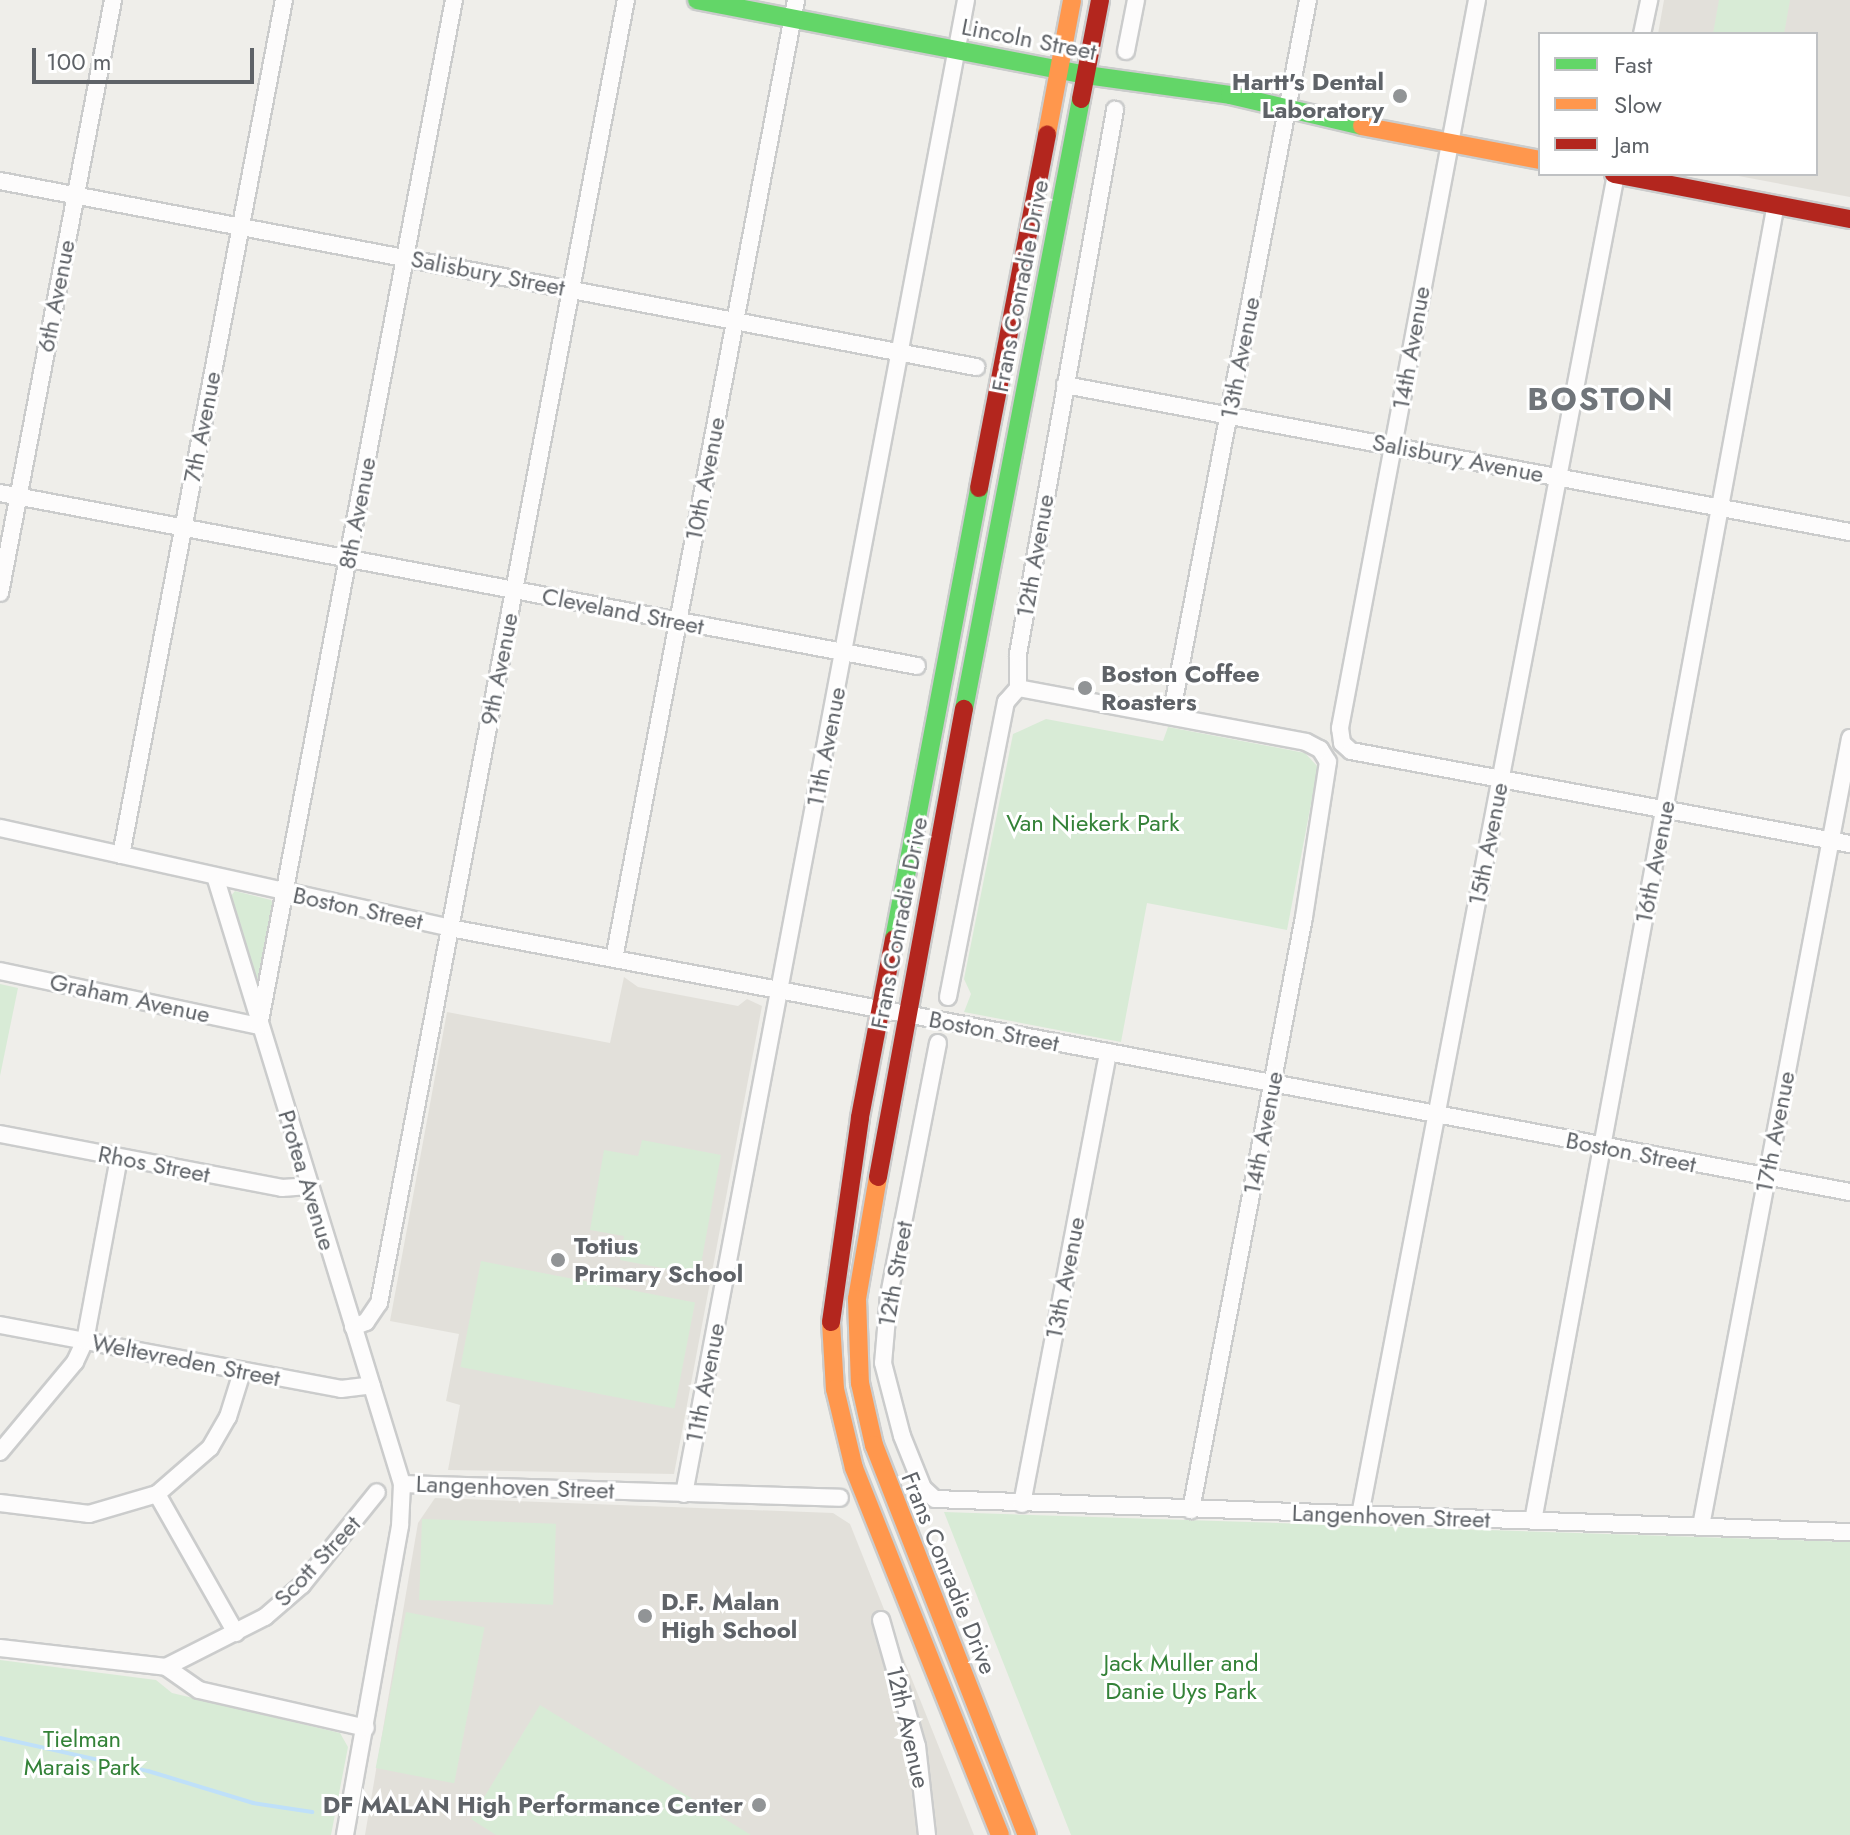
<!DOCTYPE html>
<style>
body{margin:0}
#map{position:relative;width:1850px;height:1835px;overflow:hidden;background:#efeeea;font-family:Jost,sans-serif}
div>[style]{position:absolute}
.education>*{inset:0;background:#e2e0da}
.green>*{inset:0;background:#d8ebd6;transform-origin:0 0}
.stream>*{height:4px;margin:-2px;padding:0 2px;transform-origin:2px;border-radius:2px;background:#bfe0f9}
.roads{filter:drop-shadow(2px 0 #cbcccc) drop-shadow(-2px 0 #cbcccc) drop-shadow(0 2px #cbcccc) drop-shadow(0 -2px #cbcccc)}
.street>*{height:16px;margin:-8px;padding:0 8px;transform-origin:8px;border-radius:8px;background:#fdfcfc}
.fast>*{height:18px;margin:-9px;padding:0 9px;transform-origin:9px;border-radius:9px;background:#63d668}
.slow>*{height:18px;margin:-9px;padding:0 9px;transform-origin:9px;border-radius:9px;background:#ff974d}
.jam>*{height:18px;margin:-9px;padding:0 9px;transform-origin:9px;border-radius:9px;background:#b3261e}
.dots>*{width:22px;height:22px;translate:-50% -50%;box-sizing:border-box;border:4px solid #fff;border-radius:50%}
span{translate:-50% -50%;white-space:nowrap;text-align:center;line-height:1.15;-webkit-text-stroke:6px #fff;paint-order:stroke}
.street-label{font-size:24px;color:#5f6368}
.poi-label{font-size:24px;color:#5f6368;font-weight:700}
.right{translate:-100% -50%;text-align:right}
.left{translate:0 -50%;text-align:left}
.park-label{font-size:24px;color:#348238}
.district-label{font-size:32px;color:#70757a;font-weight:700;letter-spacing:2px}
.legend{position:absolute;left:1538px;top:32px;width:280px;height:144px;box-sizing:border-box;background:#fff;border:2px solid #bfc1c3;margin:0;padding:10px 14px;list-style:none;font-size:24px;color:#5f6368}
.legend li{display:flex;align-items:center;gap:16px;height:40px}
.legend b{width:40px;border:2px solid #bfc1c3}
.scale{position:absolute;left:32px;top:48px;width:222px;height:36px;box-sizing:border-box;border:4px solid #5f6368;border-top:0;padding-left:10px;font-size:24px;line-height:28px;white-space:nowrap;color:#5f6368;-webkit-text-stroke:6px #fff;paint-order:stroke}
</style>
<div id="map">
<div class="education">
<div style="clip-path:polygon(1664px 0,1850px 0,1850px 197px,1728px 174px,1816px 174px,1816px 34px,1658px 34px)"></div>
<div style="clip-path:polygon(624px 977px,638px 987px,738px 1006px,747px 999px,762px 1006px,674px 1474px,448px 1470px,460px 1405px,446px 1401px,459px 1334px,390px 1321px,447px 1012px,610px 1043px)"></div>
<div style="clip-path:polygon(435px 1498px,833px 1513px,850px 1524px,974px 1835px,365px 1835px,418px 1523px)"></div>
</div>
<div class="green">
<div style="clip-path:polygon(1719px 0,1790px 0,1784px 34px,1713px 34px)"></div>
<div style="clip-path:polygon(1046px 719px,1163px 741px,1168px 727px,1305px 753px,1318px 767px,1287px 930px,1147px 903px,1121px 1042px,964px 1012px,971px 994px,964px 979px,1013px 734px)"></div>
<div style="clip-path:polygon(235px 891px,271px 900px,274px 906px,257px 982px,230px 897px)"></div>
<div style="clip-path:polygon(0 984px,18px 988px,0 1076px)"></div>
<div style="clip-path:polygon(642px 1140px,721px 1155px,699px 1275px,620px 1260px,624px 1236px,590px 1230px,604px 1150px,638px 1156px)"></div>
<div style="left:481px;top:1261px;width:218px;height:108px;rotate:11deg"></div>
<div style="clip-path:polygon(944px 1512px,1850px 1542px,1850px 1835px,1071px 1835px)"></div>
<div style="left:422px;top:1519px;width:134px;height:81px;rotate:2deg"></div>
<div style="left:406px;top:1612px;width:80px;height:159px;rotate:11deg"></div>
<div style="clip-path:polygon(0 1660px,156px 1680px,172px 1693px,340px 1733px,348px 1747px,331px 1835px,0 1835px)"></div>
<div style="clip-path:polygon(540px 1705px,751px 1835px,496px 1835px,471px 1819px)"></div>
</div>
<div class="stream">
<div style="left:0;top:1738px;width:152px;rotate:12.6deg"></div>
<div style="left:148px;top:1771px;width:110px;rotate:16.9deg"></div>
<div style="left:253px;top:1803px;width:60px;rotate:8.7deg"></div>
</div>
<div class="roads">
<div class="street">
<div style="left:1477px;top:0;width:741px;rotate:100.66deg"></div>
<div style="left:1340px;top:728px;width:15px;rotate:82deg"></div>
<div style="left:1342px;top:743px;width:12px;rotate:42deg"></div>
<div style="left:1351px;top:751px;width:508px;rotate:10.56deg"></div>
<div style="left:1642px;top:34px;width:35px;rotate:-78deg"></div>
<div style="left:1126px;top:51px;width:52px;rotate:-78.9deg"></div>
<div style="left:0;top:181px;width:994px;rotate:10.79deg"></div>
<div style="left:1065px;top:385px;width:799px;rotate:10.61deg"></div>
<div style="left:0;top:493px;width:933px;rotate:10.68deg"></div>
<div style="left:0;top:593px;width:604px;rotate:-79.21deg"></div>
<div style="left:1018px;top:688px;width:293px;rotate:10.6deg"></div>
<div style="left:1306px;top:742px;width:16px;rotate:27deg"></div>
<div style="left:1320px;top:749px;width:15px;rotate:58deg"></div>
<div style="left:1328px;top:762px;width:157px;rotate:98.8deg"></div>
<div style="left:1304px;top:917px;width:604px;rotate:100.79deg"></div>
<div style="left:1018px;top:688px;width:34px;rotate:-90deg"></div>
<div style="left:1018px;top:654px;width:553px;rotate:-79.89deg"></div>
<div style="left:1171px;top:716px;width:729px;rotate:-79.17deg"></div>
<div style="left:0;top:828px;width:461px;rotate:12.5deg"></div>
<div style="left:450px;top:928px;width:1425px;rotate:10.68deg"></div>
<div style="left:121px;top:855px;width:870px;rotate:-79.21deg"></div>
<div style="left:215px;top:876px;width:636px;rotate:72.9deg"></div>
<div style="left:402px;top:1484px;width:42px;rotate:92.7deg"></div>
<div style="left:400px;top:1526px;width:314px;rotate:100.1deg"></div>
<div style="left:614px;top:959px;width:976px;rotate:-79.25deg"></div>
<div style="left:0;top:971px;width:265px;rotate:12deg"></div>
<div style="left:259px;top:1026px;width:1044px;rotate:-79.24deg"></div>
<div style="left:948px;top:997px;width:301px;rotate:-78.9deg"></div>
<div style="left:1006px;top:702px;width:18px;rotate:-49deg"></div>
<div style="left:938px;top:1043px;width:257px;rotate:101deg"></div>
<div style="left:889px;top:1295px;width:68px;rotate:95deg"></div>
<div style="left:883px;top:1363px;width:75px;rotate:75.4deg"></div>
<div style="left:902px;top:1436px;width:56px;rotate:68deg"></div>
<div style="left:923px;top:1488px;width:16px;rotate:43deg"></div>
<div style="left:935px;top:1499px;width:916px;rotate:2.07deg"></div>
<div style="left:0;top:1134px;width:287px;rotate:10.8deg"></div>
<div style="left:282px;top:1188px;width:27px;rotate:-4deg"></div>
<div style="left:0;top:1325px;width:347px;rotate:10.6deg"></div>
<div style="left:341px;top:1389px;width:31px;rotate:-7deg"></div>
<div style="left:353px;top:1327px;width:14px;rotate:-21deg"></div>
<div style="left:366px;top:1322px;width:23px;rotate:-56deg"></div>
<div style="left:379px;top:1303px;width:1326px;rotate:-79.27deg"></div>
<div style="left:0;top:1452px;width:117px;rotate:-50.2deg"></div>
<div style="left:75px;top:1362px;width:23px;rotate:-65deg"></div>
<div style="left:85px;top:1341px;width:186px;rotate:-79.5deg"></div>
<div style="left:402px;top:1484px;width:438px;rotate:1.8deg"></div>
<div style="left:157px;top:1494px;width:160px;rotate:60.4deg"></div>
<div style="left:684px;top:1494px;width:1520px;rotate:-79.31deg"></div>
<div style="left:0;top:1503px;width:90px;rotate:7deg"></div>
<div style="left:89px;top:1514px;width:71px;rotate:-16.4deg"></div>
<div style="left:157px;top:1494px;width:70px;rotate:-41deg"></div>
<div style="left:210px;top:1448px;width:36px;rotate:-60deg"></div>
<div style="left:228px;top:1417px;width:47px;rotate:-72.7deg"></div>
<div style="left:1022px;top:1504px;width:460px;rotate:-79.2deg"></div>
<div style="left:1360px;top:1515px;width:1365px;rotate:-79.19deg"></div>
<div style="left:1533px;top:1521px;width:1339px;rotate:-79.55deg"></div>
<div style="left:1701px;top:1526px;width:802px;rotate:-79.29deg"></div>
<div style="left:881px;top:1620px;width:131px;rotate:74.1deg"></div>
<div style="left:917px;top:1746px;width:90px;rotate:83.6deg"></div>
<div style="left:0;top:1648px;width:167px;rotate:6.5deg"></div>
<div style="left:166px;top:1667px;width:111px;rotate:-26.8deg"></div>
<div style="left:265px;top:1617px;width:49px;rotate:-40.9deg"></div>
<div style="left:302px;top:1585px;width:119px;rotate:-51.1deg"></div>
<div style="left:166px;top:1667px;width:40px;rotate:34.9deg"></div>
<div style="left:199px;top:1690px;width:171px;rotate:12.8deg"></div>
</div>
<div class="fast">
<div style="left:697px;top:0;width:396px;rotate:10.9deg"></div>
<div style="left:1086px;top:75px;width:145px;rotate:7.9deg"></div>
<div style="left:1230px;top:95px;width:136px;rotate:13.2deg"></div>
<div style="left:964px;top:709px;width:621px;rotate:-79.14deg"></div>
<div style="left:894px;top:939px;width:459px;rotate:-79.3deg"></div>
</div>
<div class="slow">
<div style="left:1362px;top:126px;width:181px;rotate:10.8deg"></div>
<div style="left:1047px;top:134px;width:136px;rotate:-79.4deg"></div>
<div style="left:878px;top:1177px;width:124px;rotate:99.8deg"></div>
<div style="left:857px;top:1299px;width:84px;rotate:88deg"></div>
<div style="left:860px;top:1383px;width:64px;rotate:77.3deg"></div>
<div style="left:874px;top:1445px;width:419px;rotate:68.6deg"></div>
<div style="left:831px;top:1322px;width:67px;rotate:86.6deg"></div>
<div style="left:835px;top:1389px;width:81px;rotate:76.5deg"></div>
<div style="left:854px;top:1468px;width:395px;rotate:68.3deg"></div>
</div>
<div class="jam">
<div style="left:1081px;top:99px;width:101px;rotate:-79.1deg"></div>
<div style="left:1614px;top:174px;width:240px;rotate:10.8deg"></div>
<div style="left:979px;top:488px;width:360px;rotate:-79.1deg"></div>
<div style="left:878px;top:1177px;width:476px;rotate:-79.6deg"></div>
<div style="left:831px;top:1322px;width:207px;rotate:-81.9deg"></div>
<div style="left:860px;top:1117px;width:181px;rotate:-79.2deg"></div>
</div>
</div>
<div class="dots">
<div style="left:1400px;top:96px;background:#919496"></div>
<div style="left:1085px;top:688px;background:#919496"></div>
<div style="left:558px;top:1260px;background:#919496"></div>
<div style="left:645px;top:1616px;background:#919496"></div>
<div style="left:759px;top:1805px;background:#919496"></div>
</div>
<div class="street-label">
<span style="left:1029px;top:39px;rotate:11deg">Lincoln Street</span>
<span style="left:488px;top:273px;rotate:11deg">Salisbury Street</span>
<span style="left:1020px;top:286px;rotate:-79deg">Frans Conradie Drive</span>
<span style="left:56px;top:296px;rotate:-79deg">6th Avenue</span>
<span style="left:1411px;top:348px;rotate:-80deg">14th Avenue</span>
<span style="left:1240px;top:358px;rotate:-79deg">13th Avenue</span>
<span style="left:202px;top:427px;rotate:-79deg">7th Avenue</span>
<span style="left:1458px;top:458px;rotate:11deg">Salisbury Avenue</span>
<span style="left:705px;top:479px;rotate:-79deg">10th Avenue</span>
<span style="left:357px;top:513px;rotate:-79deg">8th Avenue</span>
<span style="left:1035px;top:556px;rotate:-80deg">12th Avenue</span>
<span style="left:623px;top:611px;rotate:11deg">Cleveland Street</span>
<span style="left:499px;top:669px;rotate:-79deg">9th Avenue</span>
<span style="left:826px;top:747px;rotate:-79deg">11th Avenue</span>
<span style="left:1488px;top:844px;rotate:-79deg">15th Avenue</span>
<span style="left:1655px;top:862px;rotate:-79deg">16th Avenue</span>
<span style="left:358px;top:908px;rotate:12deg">Boston Street</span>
<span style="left:899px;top:923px;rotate:-79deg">Frans Conradie Drive</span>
<span style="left:130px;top:998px;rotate:12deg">Graham Avenue</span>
<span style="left:994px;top:1031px;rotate:11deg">Boston Street</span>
<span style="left:1775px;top:1132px;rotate:-79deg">17th Avenue</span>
<span style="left:1263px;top:1133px;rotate:-79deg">14th Avenue</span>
<span style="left:1631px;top:1152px;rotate:11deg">Boston Street</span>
<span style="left:154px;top:1164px;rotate:11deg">Rhos Street</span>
<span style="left:307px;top:1180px;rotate:73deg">Protea Avenue</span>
<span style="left:895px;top:1274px;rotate:-80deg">12th Street</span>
<span style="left:1065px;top:1278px;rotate:-79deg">13th Avenue</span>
<span style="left:186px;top:1360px;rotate:11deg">Weltevreden Street</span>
<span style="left:705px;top:1383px;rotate:-79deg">11th Avenue</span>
<span style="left:515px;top:1487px;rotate:2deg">Langenhoven Street</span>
<span style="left:1391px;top:1516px;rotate:2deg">Langenhoven Street</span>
<span style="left:317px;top:1561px;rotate:-47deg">Scott Street</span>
<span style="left:949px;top:1573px;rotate:68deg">Frans Conradie Drive</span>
<span style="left:908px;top:1727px;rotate:77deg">12th Avenue</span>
</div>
<div class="poi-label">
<span class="right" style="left:1384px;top:96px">Hartt's Dental<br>Laboratory</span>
<span class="left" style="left:1101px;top:688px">Boston Coffee<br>Roasters</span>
<span class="left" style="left:574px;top:1260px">Totius<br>Primary School</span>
<span class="left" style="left:661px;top:1616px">D.F. Malan<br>High School</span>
<span class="right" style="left:743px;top:1805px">DF MALAN High Performance Center</span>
</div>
<div class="park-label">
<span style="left:1093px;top:823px">Van Niekerk Park</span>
<span style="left:1181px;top:1677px">Jack Muller and<br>Danie Uys Park</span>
<span style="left:82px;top:1753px">Tielman<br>Marais Park</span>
</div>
<div class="district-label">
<span style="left:1601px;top:399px">BOSTON</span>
</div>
<ul class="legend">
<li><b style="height:10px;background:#63d668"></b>Fast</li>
<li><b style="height:10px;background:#ff974d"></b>Slow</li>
<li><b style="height:10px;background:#b3261e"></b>Jam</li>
</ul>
<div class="scale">100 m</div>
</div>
